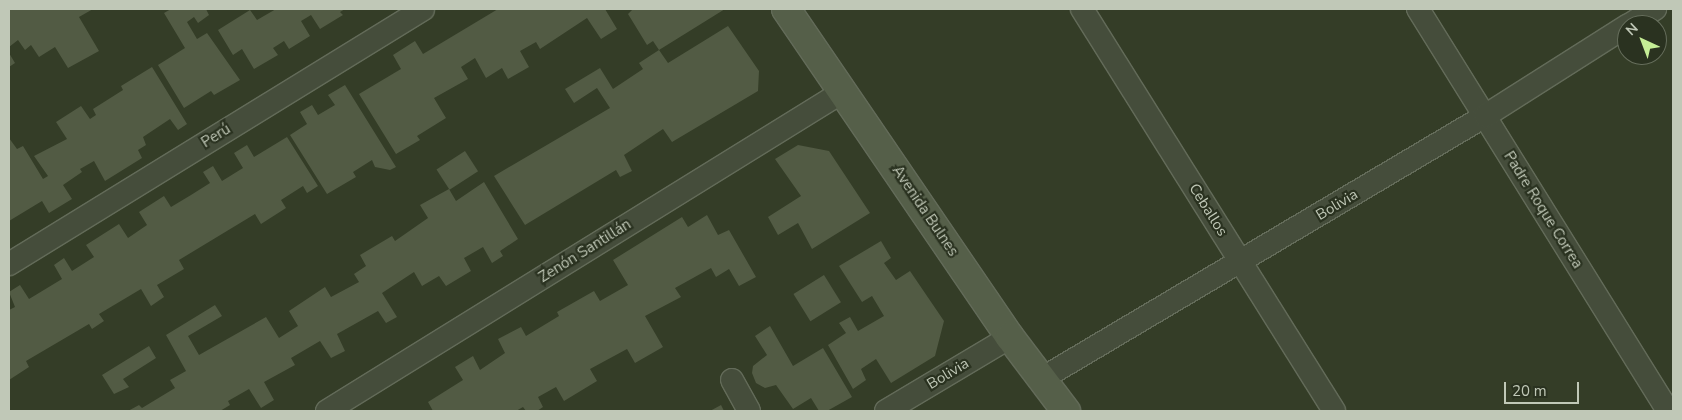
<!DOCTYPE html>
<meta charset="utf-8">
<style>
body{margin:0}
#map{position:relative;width:1682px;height:420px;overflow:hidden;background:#343d27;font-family:"Nunito Sans",sans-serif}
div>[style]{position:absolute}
.building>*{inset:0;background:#525b44;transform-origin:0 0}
.roads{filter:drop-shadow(1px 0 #636b59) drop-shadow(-1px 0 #636b59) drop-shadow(0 1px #636b59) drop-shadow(0 -1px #636b59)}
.street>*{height:22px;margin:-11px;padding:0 11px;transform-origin:11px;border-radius:11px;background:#454d3b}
.secondary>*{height:28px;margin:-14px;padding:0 14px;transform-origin:14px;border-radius:14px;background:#555f49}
span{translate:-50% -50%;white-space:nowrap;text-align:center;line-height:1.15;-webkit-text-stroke:4.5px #2a3220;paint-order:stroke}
.street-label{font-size:15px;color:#c0c8b7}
.frame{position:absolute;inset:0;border:10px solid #c0c8b7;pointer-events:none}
.north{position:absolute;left:1617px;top:15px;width:50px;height:50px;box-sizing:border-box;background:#2a3220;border:1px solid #666e5c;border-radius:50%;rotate:317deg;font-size:14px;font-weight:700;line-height:20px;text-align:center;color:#c0c8b7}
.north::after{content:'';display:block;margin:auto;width:18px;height:22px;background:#c5ee96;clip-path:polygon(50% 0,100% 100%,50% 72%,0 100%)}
.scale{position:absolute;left:1504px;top:382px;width:75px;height:22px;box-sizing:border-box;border:2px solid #c0c8b7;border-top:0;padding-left:6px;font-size:15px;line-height:18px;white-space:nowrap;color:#c0c8b7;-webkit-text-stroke:4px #2a3220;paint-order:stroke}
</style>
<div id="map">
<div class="building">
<div style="clip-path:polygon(9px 9px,93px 9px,79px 17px,99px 51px,68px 68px,55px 47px,39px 57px,31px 45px,25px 50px,18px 40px,9px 47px)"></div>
<div style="clip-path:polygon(171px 9px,206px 9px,209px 15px,198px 23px,194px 17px,187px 22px,197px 39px,207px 33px,240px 80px,214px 95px,211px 91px,184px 108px,158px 65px,185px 48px,164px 13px)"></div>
<div style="clip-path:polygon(276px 9px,345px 9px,340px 12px,343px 15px,320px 29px,311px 15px,301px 21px,310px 36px,289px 49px,284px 41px,273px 48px,278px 55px,254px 69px,242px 49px,233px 55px,218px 30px,250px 10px,257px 20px)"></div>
<div style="clip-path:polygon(498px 9px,605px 9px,617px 29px,601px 39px,587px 18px,540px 49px,536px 42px,520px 51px,529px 67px,508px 79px,502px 68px,486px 78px,475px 58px,461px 67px,468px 79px,434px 98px,446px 118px,417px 136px,420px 140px,396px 154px,359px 94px,401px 69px,393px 55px,415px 41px,423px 54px)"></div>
<div style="clip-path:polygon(633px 9px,725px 9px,659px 50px,653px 41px,647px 45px,628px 14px)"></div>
<div style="clip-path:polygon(728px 26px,759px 71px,758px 91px,672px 142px,663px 129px,624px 155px,632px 171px,620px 177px,616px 170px,525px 225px,494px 176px,610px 108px,597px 88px,574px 103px,565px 89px,600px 68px,613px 89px,643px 69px,639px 63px,659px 50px,668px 63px)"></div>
<div style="clip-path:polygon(9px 53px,15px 63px,9px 67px)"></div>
<div style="clip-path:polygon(152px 67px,187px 124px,178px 130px,170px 119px,143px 137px,146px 145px,138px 150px,142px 158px,105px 181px,94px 161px,80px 169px,82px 172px,63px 185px,72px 199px,49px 213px,42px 201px,9px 221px,9px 138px,17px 149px,23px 146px,43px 179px,48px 176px,34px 156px,67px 139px,56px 122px,81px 106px,90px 119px,96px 115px,93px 109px,123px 90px,121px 86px)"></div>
<div style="clip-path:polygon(345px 85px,396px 167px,390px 170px,375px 167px,372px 160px,353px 172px,356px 177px,327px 194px,290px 135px,307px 124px,300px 112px,312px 105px,318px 115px,335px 105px,328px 95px)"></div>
<div style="clip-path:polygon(287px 137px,318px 186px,307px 193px,303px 186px,281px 200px,286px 208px,261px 224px,255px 214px,179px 260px,184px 269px,157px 285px,164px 297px,151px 306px,141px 289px,99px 314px,104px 321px,92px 329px,89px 324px,26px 361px,29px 367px,9px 380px,9px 310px,15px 307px,9px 292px,20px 285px,29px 299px,62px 279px,54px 265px,64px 258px,72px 271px,94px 257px,86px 245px,119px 224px,128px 238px,147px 225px,139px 212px,164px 196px,171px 207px,191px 195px,210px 183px,203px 172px,213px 166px,222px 181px,243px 168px,234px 153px,247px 145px,254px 157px)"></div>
<div style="clip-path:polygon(798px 145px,829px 151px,870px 213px,812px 249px,798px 223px,778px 235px,768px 217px,801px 196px,775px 159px)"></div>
<div style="left:465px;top:151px;width:24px;height:34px;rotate:57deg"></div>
<div style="clip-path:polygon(484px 182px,518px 239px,500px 251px,503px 256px,492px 263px,483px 247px,464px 258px,471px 271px,446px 286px,439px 276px,422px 286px,414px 272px,382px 293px,397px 317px,386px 323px,378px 311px,337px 334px,345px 351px,331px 358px,320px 341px,291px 358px,295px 365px,264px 382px,274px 400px,261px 408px,249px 389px,228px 401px,230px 405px,220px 411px,128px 411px,139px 405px,142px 408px,175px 388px,170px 380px,186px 371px,166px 335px,215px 305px,222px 316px,188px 336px,199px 355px,266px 317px,279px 338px,298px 326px,289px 311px,325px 287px,331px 297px,359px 282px,354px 274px,366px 266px,360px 255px,392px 236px,395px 241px,428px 218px,420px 205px,449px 189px,456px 201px)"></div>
<div style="clip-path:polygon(707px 215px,718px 235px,729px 230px,756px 277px,739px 286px,729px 269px,716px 277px,711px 268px,675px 288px,681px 297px,645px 316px,663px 347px,635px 363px,627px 349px,590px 369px,597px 381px,564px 401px,556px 387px,538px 397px,543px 407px,537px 411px,526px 411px,523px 407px,516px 411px,433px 411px,428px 402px,463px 380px,455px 367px,473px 356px,480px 370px,505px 353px,498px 339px,521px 327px,526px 336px,559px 316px,557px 312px,594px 291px,600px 301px,628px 285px,613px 260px,682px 217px,688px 227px)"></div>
<div style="clip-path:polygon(881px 241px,891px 258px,884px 263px,896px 280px,910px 271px,944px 321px,935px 356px,891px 383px,876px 359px,861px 369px,866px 380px,853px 389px,828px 345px,846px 333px,839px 323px,850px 317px,858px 331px,884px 316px,872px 296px,862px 302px,839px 266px)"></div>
<div style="left:824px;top:275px;width:32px;height:36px;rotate:58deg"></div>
<div style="clip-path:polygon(770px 326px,793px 366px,823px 348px,852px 397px,827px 411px,819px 411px,811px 398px,793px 409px,776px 385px,765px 388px,756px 383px,752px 373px,753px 366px,767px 355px,755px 336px)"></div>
<div style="clip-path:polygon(149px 346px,156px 358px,123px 379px,129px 387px,114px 394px,102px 375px)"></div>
<div style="clip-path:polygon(721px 405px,724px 411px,710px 411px)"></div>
</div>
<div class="roads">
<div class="street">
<div style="left:1082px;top:9px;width:474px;rotate:57.9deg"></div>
<div style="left:1418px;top:9px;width:473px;rotate:58.1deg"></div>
<div style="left:1629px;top:25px;width:31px;rotate:-32deg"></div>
<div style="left:9px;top:264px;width:486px;rotate:-31.6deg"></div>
<div style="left:1043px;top:378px;width:514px;rotate:-30.66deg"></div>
<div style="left:1485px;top:116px;width:168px;rotate:-32.4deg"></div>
<div style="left:732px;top:380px;width:35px;rotate:61deg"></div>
<div style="left:327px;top:411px;width:608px;rotate:-31.76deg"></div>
<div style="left:886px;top:411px;width:144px;rotate:-30.8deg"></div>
</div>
<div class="secondary">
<div style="left:786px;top:9px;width:397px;rotate:55.7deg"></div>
<div style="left:1010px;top:337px;width:93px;rotate:52.9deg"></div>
</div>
</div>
<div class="street-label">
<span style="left:216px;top:136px;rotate:-32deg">Perú</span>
<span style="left:1337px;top:205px;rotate:-31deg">Bolivia</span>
<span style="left:1208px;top:210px;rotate:58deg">Ceballos</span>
<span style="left:1543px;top:210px;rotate:58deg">Padre Roque Correa</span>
<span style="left:925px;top:211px;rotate:56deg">Avenida Bulnes</span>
<span style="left:585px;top:251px;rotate:-32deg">Zenón Santillán</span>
<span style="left:948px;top:374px;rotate:-31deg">Bolivia</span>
</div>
<div class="frame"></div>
<div class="north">N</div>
<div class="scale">20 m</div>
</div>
